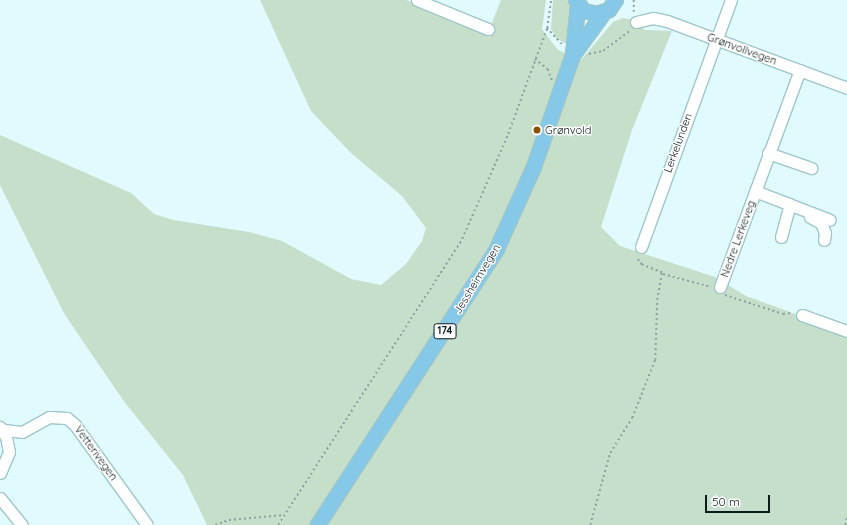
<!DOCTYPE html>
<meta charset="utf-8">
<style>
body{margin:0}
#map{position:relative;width:847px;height:525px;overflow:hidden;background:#e1fafe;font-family:Quicksand,sans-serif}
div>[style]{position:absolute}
.green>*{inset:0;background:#c5dfca}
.path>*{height:1.5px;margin-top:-0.75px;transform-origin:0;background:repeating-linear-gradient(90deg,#8ca2a5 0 2px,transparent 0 5px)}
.roads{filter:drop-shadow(1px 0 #9dc6cc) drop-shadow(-1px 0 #9dc6cc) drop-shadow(0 1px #9dc6cc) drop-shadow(0 -1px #9dc6cc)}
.minor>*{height:11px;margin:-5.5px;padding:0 5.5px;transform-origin:5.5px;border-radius:5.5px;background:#fff}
.major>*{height:14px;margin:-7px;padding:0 7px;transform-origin:7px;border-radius:7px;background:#86c8e8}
.dots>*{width:11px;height:11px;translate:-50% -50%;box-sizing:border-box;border:2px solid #fff;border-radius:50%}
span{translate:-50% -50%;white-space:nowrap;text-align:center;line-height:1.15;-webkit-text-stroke:3px #fff;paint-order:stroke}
.shield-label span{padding:1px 3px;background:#fff;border:1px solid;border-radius:3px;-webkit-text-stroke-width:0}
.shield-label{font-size:10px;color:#0c1c1e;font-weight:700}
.street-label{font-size:11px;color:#0c1c1e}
.poi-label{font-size:11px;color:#0c1c1e}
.left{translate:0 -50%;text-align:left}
.scale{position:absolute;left:705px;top:495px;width:65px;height:18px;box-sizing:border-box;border:2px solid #0c1c1e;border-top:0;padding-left:5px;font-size:12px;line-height:14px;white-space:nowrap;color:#0c1c1e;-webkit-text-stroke:3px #fff;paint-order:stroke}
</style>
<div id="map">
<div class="green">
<div style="clip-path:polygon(260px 0,406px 0,488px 33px,501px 0,546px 0,542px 29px,558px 50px,582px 59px,613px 22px,623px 18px,629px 19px,645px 30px,672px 31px,632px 130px,601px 227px,620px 246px,715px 277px,746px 296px,847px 333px,847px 525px,207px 525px,183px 475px,123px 400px,65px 315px,0 185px,0 135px,131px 193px,154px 214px,173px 220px,249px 232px,282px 241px,351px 279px,381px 285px,406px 264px,422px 241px,426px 228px,402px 196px,350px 152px,311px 111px)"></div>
<div style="clip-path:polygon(553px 0,567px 0,571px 6px,568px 45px,556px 38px,551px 29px)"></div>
</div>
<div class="path">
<div style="left:634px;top:0;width:12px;rotate:90deg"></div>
<div style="left:547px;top:28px;width:23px;rotate:47deg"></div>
<div style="left:589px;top:54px;width:14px;rotate:-12deg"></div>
<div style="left:603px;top:51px;width:35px;rotate:-37deg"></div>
<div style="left:535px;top:59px;width:16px;rotate:38deg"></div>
<div style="left:548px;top:69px;width:12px;rotate:70deg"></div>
<div style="left:663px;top:274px;width:50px;rotate:15.2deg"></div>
<div style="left:725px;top:295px;width:61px;rotate:18.1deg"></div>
<div style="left:783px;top:314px;width:9px;rotate:-6deg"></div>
<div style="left:215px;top:525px;width:15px;rotate:-20deg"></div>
<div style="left:229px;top:520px;width:55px;rotate:-5.2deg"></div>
<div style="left:278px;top:525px;width:340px;rotate:-57.2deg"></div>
<div style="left:462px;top:239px;width:115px;rotate:-66.3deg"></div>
<div style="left:508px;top:134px;width:113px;rotate:-69.8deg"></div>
<div style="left:547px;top:28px;width:28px;rotate:-82deg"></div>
<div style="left:590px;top:525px;width:75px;rotate:-74.5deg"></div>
<div style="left:610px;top:453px;width:41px;rotate:-57.8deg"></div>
<div style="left:632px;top:418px;width:62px;rotate:-68.4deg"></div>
<div style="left:655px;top:360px;width:60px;rotate:-88.1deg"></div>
<div style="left:657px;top:300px;width:27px;rotate:-80deg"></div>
<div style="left:662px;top:273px;width:22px;rotate:-158deg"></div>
<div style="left:642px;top:265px;width:6px;rotate:-135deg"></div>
<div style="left:638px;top:261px;width:5px;rotate:-79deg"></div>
<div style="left:845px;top:525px;width:8px;rotate:-76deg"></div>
</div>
<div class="roads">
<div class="minor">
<div style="left:417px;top:0;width:77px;rotate:22.2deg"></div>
<div style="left:636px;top:22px;width:17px;rotate:-13deg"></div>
<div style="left:653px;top:18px;width:14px;rotate:12deg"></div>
<div style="left:667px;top:21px;width:192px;rotate:20.4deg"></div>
<div style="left:768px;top:153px;width:46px;rotate:19.2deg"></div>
<div style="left:755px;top:191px;width:80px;rotate:21.1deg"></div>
<div style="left:810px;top:217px;width:13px;rotate:29deg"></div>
<div style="left:821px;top:223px;width:11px;rotate:68deg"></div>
<div style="left:825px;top:233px;width:7px;rotate:98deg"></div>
<div style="left:781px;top:237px;width:34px;rotate:-75deg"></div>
<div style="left:641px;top:247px;width:263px;rotate:-70deg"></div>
<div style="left:720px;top:287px;width:231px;rotate:-69.8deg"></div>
<div style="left:802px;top:315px;width:48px;rotate:19.6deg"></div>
<div style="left:4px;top:430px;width:18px;rotate:6deg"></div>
<div style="left:22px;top:432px;width:31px;rotate:-29deg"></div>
<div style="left:49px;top:417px;width:18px;rotate:3deg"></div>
<div style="left:67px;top:418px;width:11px;rotate:41deg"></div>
<div style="left:75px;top:425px;width:123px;rotate:54.2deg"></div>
<div style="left:0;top:473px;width:23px;rotate:-67deg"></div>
<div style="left:9px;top:452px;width:15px;rotate:-101deg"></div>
<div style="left:6px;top:437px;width:12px;rotate:-121deg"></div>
<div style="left:0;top:498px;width:35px;rotate:51deg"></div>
</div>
<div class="major">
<div style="left:576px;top:0;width:14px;rotate:54deg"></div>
<div style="left:584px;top:11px;width:13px;rotate:13deg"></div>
<div style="left:597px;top:14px;width:13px;rotate:-18deg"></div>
<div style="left:609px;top:10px;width:12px;rotate:-55deg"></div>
<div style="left:575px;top:53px;width:49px;rotate:-54.1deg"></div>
<div style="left:318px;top:525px;width:329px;rotate:-57deg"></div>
<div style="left:497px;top:249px;width:90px;rotate:-65.7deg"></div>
<div style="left:534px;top:167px;width:119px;rotate:-70.8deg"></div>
<div style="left:573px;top:55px;width:49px;rotate:-84.2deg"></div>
</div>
</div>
<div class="dots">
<div style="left:537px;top:130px;background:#8a5503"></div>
</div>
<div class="shield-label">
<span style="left:445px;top:331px">174</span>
</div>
<div class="street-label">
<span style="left:742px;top:49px;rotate:20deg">Grønvollvegen</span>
<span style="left:678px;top:143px;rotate:-70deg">Lerkelunden</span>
<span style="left:738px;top:239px;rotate:-70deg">Nedre Lerkeveg</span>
<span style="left:477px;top:279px;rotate:-59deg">Jessheimvegen</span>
<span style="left:96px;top:453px;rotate:54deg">Vetterivegen</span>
</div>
<div class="poi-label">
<span class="left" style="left:545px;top:130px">Grønvold</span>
</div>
<div class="scale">50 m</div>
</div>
